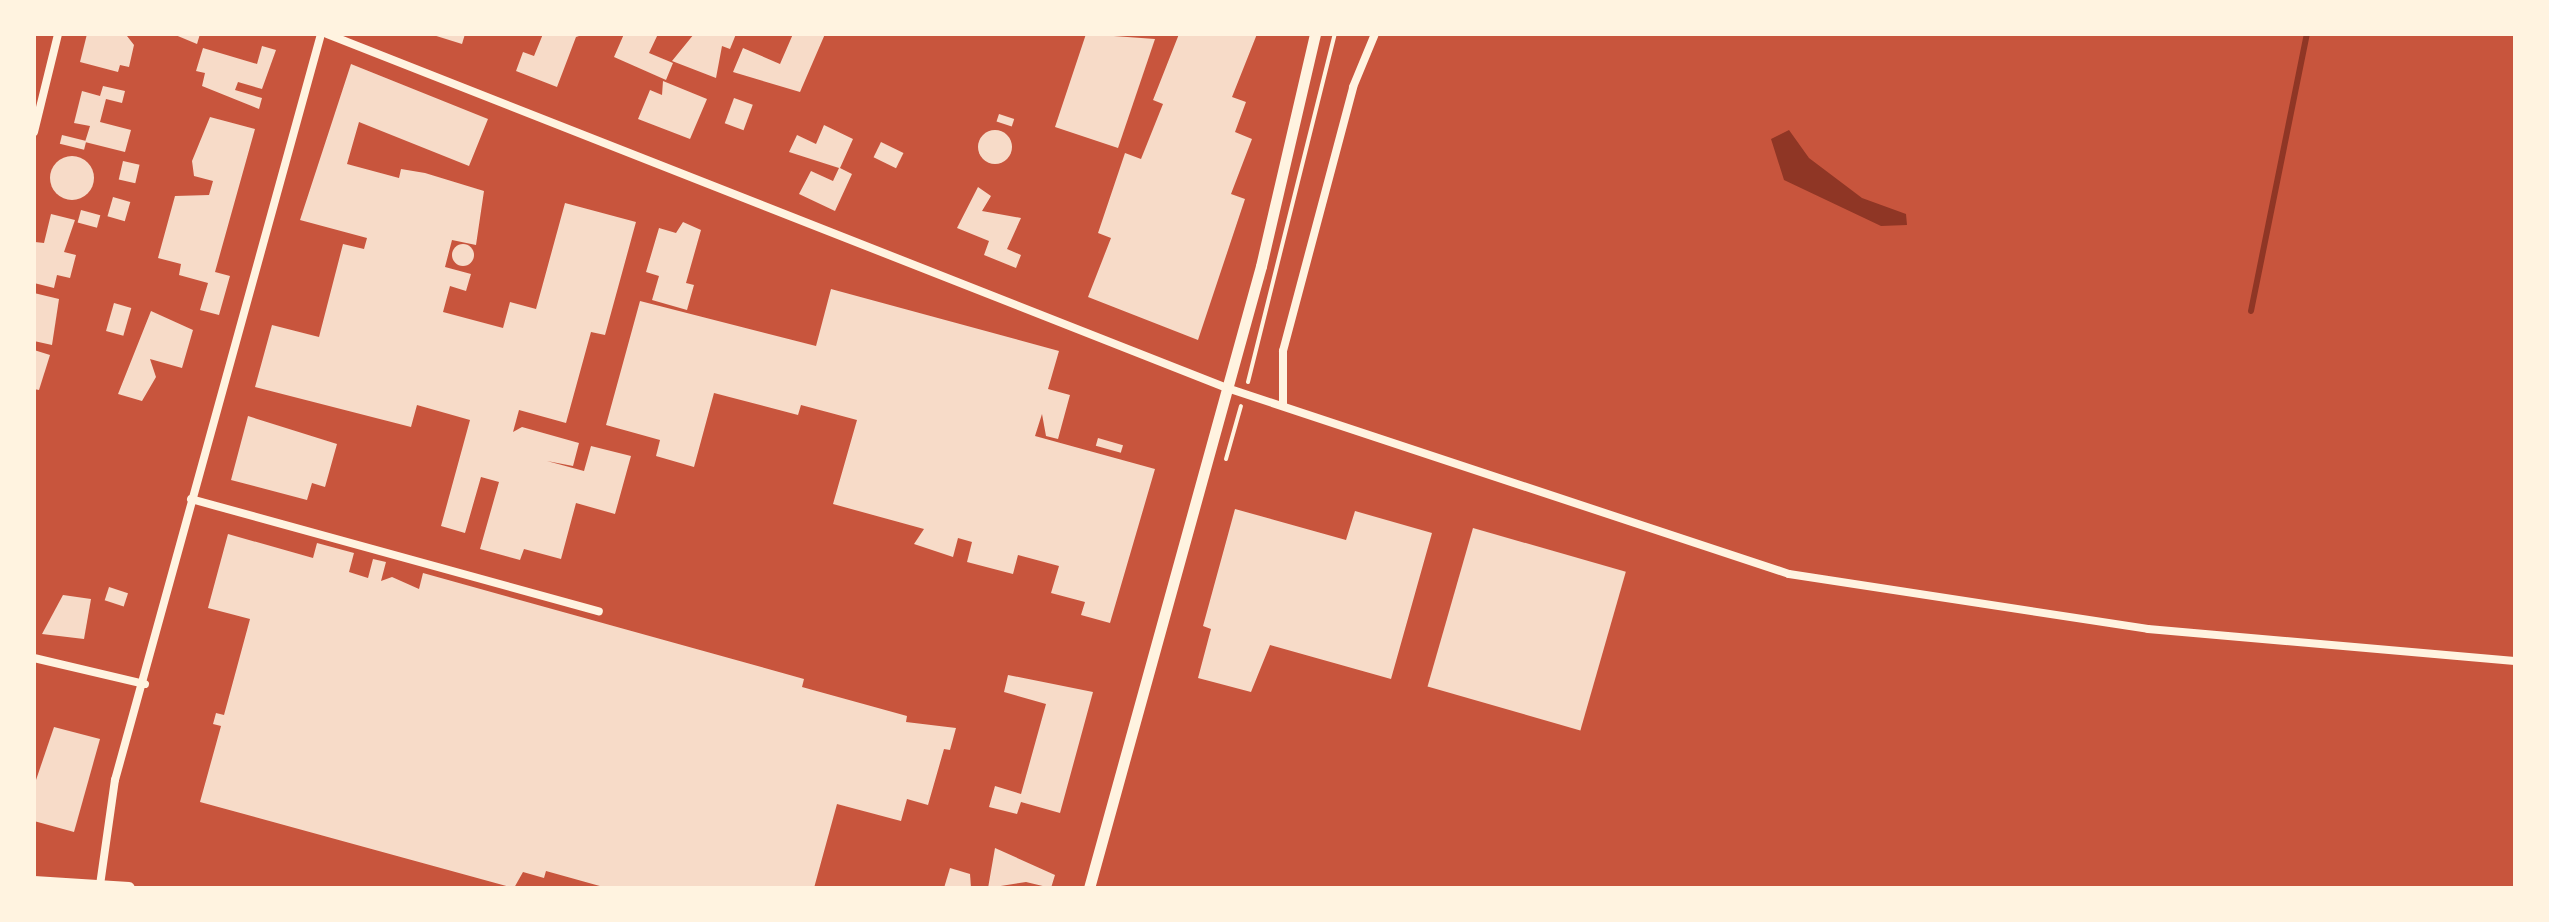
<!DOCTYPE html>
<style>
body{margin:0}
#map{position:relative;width:2549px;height:922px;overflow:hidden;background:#c8553d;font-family:"Varela Round",sans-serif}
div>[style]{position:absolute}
.water>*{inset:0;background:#8f3625}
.stream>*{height:6px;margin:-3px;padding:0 3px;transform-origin:3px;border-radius:3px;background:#8f3625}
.building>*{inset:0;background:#f7dbc8;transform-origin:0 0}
.round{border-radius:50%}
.path>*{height:4px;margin:-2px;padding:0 2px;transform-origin:2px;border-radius:2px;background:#fff3e0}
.minor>*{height:8px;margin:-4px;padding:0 4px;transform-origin:4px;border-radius:4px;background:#fff3e0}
.tertiary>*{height:11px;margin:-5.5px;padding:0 5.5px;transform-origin:5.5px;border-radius:5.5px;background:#fff3e0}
.secondary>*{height:12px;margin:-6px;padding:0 6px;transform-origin:6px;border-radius:6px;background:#fff3e0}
span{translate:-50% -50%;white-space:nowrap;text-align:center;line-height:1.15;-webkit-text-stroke:7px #fff3e0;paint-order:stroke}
.frame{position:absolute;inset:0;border:36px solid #fff3e0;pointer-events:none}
</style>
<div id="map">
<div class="water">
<div style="clip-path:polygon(1789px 130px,1809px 158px,1862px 198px,1906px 214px,1907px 225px,1881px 226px,1784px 180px,1771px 139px)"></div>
</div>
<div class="stream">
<div style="left:2251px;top:311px;width:283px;rotate:-78.6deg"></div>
</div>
<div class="building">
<div style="clip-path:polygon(87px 34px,127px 36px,134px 45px,129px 67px,120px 65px,118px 72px,80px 62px)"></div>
<div style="clip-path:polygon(173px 34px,200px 34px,197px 44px)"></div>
<div style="clip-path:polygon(430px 34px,465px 34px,462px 44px)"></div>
<div style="clip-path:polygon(543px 34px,585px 34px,576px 37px,557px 87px,516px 71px,523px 52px,534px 56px)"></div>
<div style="clip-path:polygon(624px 34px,658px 34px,649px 53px,673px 63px,666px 80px,614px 57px)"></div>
<div style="clip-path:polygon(694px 34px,736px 34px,730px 49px,722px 46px,716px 78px,672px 61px)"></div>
<div style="clip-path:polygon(793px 34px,825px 34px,800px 92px,733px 72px,743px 48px,780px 64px)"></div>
<div style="clip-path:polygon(1086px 34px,1155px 39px,1118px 148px,1055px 127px)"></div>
<div style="clip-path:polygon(1179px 34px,1257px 34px,1232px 97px,1246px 102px,1235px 132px,1252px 139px,1231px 194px,1245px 199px,1198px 340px,1088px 297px,1111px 238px,1098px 233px,1125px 153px,1141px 159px,1163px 104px,1153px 100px)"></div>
<div style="clip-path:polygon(262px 46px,276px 50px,262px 89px,238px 82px,235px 90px,262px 98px,259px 109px,202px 86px,205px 73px,196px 71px,203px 48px,257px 64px)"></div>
<div style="clip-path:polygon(351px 64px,488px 119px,469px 166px,359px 122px,347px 164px,399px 178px,401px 169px,425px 173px,484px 191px,476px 245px,452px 240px,445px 267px,471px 274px,466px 291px,450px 286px,443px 312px,503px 328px,510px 302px,536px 309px,565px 203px,636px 222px,605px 335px,591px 332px,566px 423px,519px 410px,513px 432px,522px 427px,579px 443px,573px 466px,547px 461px,584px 471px,591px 446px,631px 456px,615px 514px,576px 503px,561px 559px,524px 549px,520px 560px,480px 549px,499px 482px,481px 477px,465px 533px,441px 526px,470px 420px,417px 405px,411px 427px,255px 387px,272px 325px,319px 337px,343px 244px,364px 249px,367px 238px,300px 220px)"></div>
<div style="clip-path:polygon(663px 81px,707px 99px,690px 139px,638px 119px,650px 90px,662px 95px)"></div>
<div style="clip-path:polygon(103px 86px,125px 91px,122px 103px,106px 99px,100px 122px,131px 130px,125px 152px,85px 142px,90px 126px,74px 123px,82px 91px,100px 96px)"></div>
<div style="left:734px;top:98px;width:20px;height:27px;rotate:20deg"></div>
<div style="left:999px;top:114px;width:16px;height:8px;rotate:18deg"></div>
<div style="clip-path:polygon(210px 117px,255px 129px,215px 272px,230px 276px,219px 315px,200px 310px,208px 283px,179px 275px,181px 264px,158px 258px,175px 196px,209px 195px,213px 181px,194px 176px,192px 161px)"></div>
<div style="clip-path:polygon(824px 125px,853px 139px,840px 168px,852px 174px,835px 211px,799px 194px,811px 171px,833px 181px,839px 168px,789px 152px,797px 135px,816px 144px)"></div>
<div class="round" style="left:978px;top:130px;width:34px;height:34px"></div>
<div style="left:62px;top:135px;width:25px;height:9px;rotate:14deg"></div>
<div style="left:881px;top:142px;width:25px;height:17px;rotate:26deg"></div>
<div class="round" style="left:50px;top:156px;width:44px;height:44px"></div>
<div style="left:123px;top:161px;width:17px;height:19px;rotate:13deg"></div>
<div style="clip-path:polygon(978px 187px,991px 196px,982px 211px,1021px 218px,1007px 249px,1021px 255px,1016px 268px,984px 255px,989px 241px,957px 228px)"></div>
<div style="left:113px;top:197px;width:18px;height:20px;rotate:16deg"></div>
<div style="left:81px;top:210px;width:20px;height:13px;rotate:15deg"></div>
<div style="clip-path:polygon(51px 214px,75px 220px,64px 252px,76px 255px,70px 278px,57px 275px,54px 288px,34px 283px,35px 242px,44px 243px)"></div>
<div style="clip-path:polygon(683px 222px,701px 230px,686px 283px,694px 285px,687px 310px,652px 300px,659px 276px,646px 272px,659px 228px,676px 233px)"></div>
<div class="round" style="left:452px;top:244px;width:22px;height:22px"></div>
<div style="clip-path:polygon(831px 289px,1059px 351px,1048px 389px,1070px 395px,1058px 439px,1046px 436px,1042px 414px,1035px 436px,1155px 469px,1110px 623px,1081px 615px,1085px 602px,1051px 593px,1059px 566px,1018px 555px,1013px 574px,967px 562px,972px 542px,958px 538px,953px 557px,914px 544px,924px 529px,833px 504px,857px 420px,801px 405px,798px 415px,714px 393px,694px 467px,656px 456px,660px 440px,606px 425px,640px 301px,816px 346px)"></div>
<div style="clip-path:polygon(34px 293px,59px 299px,52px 345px,34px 341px)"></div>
<div style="left:114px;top:303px;width:18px;height:29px;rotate:16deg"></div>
<div style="clip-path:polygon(151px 311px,193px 330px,182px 368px,150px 359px,156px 377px,142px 401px,118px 394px)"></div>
<div style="clip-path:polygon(34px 350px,50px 355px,39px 390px,34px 389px)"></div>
<div style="clip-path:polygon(248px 416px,337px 444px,325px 487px,312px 483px,307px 500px,231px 480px)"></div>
<div style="left:1098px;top:438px;width:26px;height:8px;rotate:16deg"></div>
<div style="clip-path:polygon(1235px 509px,1346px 540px,1355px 511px,1432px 533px,1391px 679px,1270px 645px,1251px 692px,1198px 678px,1211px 629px,1203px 626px)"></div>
<div style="left:1473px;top:528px;width:159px;height:165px;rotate:16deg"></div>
<div style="clip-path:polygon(228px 534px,313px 558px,317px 543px,354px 553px,349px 572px,368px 578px,373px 559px,386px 562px,381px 581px,392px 577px,419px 589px,423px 573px,804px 679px,802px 687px,907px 716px,906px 722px,956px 728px,950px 750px,944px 749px,928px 805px,907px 799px,901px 821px,837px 804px,814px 888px,607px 888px,546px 871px,544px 878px,523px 872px,514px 888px,200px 802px,221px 726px,213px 724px,216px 713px,224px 715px,250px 619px,208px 608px)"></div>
<div style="left:109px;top:587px;width:20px;height:14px;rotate:18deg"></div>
<div style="clip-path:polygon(63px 595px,91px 599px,84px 639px,42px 634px)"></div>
<div style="clip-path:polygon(1008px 675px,1093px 692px,1060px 813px,1021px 802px,1017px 814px,989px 807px,995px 786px,1021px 794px,1046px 704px,1004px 692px)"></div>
<div style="clip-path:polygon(54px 727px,100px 739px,74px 832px,34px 821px,34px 786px)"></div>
<div style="clip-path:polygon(995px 848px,1055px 875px,1051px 888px,1026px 882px,988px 888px)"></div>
<div style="clip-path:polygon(950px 868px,970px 874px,971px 888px,944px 888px)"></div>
</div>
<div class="path">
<div style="left:1248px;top:382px;width:359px;rotate:-76deg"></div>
<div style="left:1226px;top:459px;width:55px;rotate:-74.2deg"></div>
</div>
<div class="minor">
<div style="left:327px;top:34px;width:967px;rotate:21.47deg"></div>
<div style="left:1227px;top:388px;width:592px;rotate:18.31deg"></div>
<div style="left:1789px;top:574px;width:363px;rotate:8.7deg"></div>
<div style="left:2148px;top:629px;width:368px;rotate:5deg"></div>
<div style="left:34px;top:132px;width:101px;rotate:-76.2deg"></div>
<div style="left:1283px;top:405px;width:54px;rotate:-90deg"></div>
<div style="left:1283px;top:351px;width:273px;rotate:-75.1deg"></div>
<div style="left:1353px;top:87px;width:57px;rotate:-67.5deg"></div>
<div style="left:191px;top:499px;width:423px;rotate:15.4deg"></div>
<div style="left:34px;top:658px;width:114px;rotate:13.2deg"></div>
<div style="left:100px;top:885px;width:106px;rotate:-81.9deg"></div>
<div style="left:115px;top:780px;width:774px;rotate:-74.56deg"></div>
</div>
<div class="tertiary">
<div style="left:1089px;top:888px;width:645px;rotate:-74.54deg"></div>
<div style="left:1261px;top:266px;width:238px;rotate:-76.9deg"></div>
</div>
<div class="secondary">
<div style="left:34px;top:882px;width:95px;rotate:3.6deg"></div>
</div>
<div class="frame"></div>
</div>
